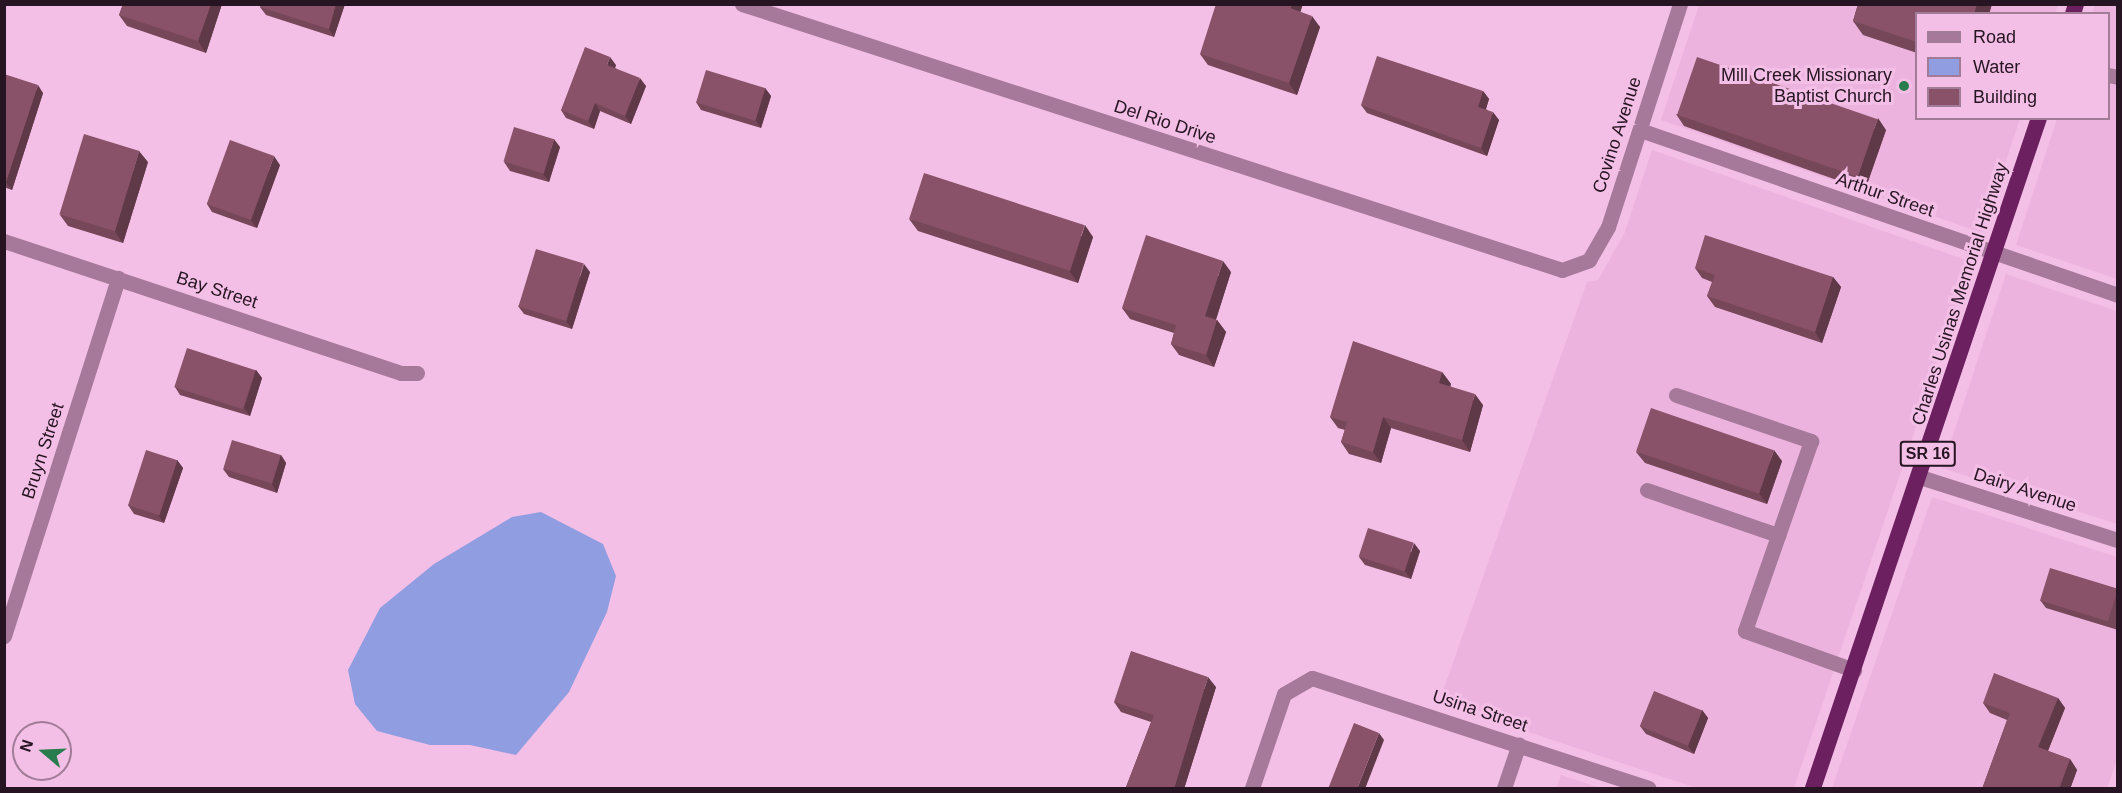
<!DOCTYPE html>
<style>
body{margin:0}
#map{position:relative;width:2122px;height:793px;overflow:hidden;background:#f3bfe6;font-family:Arial,sans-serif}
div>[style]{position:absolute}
.built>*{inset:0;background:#edb3df}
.water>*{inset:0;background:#909de1}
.service>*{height:15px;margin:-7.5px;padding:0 7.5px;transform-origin:7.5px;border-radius:7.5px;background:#a6799b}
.minor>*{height:15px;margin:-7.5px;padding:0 7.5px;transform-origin:7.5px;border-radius:7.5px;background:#a6799b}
.trunk>*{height:16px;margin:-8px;padding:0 8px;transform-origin:8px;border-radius:8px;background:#6d2060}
.wall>*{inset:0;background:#764759}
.shaded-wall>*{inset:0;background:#603949}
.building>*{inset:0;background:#895268;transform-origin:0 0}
.dots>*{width:16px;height:16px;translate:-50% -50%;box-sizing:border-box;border:3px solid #f3bfe6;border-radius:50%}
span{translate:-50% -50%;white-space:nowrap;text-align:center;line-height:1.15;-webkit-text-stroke:6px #f3bfe6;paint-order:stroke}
.shield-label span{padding:2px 4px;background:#f3bfe6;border:2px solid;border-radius:4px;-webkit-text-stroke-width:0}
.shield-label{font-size:16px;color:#261422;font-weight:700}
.poi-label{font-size:18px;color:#261422}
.right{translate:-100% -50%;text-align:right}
.street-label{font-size:18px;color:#261422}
.frame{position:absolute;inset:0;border:6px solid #261422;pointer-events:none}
.legend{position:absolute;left:1915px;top:12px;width:195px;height:108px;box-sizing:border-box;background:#f3bfe6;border:2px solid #a17b98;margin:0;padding:8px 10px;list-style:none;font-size:18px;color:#261422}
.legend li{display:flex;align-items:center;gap:12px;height:30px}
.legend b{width:30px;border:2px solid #a17b98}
.north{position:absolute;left:12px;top:721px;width:60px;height:60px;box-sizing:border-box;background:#f3bfe6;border:2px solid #a17b98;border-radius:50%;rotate:289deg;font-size:16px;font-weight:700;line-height:24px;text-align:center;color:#261422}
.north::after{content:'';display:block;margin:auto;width:21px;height:27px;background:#297c4d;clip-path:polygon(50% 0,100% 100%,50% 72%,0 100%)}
</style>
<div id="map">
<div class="built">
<div style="clip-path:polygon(1699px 5px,2058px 5px,2055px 13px,1916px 14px,1916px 118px,2020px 119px,1982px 233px,1661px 120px)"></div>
<div style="clip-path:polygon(2095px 5px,2117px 5px,2117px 279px,2016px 245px,2057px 119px,2108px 118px,2108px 14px,2092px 13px)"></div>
<div style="clip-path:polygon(1652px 150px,1972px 262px,1794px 788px,1696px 788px,1439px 702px,1587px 282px,1598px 280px,1625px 232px)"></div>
<div style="clip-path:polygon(2006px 274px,2117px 311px,2117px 524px,1942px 468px)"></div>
<div style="clip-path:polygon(1932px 497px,2117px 557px,2118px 757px,2107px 788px,1832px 788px)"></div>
<div style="clip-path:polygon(1561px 775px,1601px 788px,1556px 788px)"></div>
</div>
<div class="water">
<div style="clip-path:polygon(541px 512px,603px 544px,616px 576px,607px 612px,569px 692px,516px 755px,470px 745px,430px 745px,377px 731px,355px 704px,348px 670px,380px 608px,434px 564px,512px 517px)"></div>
</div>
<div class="service">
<div style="left:2108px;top:75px;width:10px;rotate:11deg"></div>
<div style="left:1676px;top:395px;width:143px;rotate:18.8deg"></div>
<div style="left:1811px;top:441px;width:201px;rotate:109.2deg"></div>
<div style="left:1745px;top:631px;width:116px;rotate:19.7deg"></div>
<div style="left:1647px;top:490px;width:139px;rotate:19deg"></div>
<div style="left:1504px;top:788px;width:46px;rotate:-71.2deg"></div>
</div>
<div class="minor">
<div style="left:742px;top:4px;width:862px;rotate:17.97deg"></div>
<div style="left:1562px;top:270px;width:29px;rotate:-20deg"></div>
<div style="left:1589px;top:260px;width:38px;rotate:-60deg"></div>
<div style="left:1608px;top:227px;width:234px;rotate:-72.1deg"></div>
<div style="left:1640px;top:130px;width:506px;rotate:19.04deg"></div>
<div style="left:4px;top:241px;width:418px;rotate:18.4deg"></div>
<div style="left:401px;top:373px;width:16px"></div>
<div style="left:1920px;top:477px;width:208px;rotate:17.7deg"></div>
<div style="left:4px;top:636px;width:376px;rotate:-72.3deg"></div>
<div style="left:1252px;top:788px;width:99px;rotate:-71.2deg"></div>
<div style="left:1284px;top:694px;width:32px;rotate:-30deg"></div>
<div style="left:1312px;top:678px;width:354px;rotate:18.1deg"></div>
</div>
<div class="trunk">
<div style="left:2073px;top:14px;width:10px;rotate:-73deg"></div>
<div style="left:1813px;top:788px;width:707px;rotate:-71.36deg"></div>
</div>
<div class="wall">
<div style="clip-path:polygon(123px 4px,222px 4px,206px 53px,127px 26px,119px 15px)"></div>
<div style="clip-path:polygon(345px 4px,334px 37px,266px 15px,260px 7px)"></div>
<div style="clip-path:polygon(1858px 4px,1992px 4px,1989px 14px,1917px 14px,1917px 53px,1863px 35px,1853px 21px)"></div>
<div style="clip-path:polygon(1301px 12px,1320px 27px,1297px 95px,1208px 65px,1200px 54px)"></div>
<div style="clip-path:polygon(616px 65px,615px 68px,646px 86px,631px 124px,600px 111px,594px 129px,566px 118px,561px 110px)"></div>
<div style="clip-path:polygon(4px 74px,43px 93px,12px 190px,4px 187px)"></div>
<div style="clip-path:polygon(765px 88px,771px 96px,761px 128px,701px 110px,696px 102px)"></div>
<div style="clip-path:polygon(1483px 91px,1489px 99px,1486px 109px,1499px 120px,1487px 156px,1367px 113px,1361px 105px)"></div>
<div style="clip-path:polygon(1676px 114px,1886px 130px,1865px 190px,1684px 126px)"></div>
<div style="clip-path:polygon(560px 147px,549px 182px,510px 171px,504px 162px)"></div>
<div style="clip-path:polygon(148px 162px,123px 243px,68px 226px,60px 215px)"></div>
<div style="clip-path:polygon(280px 165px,257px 228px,212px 212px,207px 204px)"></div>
<div style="clip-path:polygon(909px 219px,1093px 237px,1078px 283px,918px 231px)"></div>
<div style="clip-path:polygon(1695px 268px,1833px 277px,1841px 287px,1822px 343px,1715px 307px,1707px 296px,1712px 282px,1702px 278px)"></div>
<div style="clip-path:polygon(590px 272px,572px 329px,524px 314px,518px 306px)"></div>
<div style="clip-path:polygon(1231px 272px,1216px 320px,1217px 320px,1226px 332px,1214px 367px,1179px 355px,1171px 344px,1174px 333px,1130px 319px,1122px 308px)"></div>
<div style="clip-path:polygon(256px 370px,262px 378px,250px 416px,180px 395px,175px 387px)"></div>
<div style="clip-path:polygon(1442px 372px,1451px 384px,1450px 386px,1483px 405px,1470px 452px,1391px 428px,1381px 463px,1349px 454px,1341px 442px,1345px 430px,1338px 428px,1330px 417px)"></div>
<div style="clip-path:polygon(1636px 452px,1782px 461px,1767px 504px,1645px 463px)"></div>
<div style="clip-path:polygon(281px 455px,286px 463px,277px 493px,229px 477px,223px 469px)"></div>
<div style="clip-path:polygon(177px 460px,183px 468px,164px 523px,134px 514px,128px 505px)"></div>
<div style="clip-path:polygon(1420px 551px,1411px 579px,1365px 565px,1359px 557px)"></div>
<div style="clip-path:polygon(2118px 589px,2118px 630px,2046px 608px,2040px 600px)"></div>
<div style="clip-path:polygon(1216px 687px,1184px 789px,1127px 789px,1126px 787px,1151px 722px,1121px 712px,1114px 702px)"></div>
<div style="clip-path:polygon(2058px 698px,2065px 708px,2048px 751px,2070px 759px,2077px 770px,2070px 789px,1982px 789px,2007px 720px,1990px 713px,1983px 703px)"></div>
<div style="clip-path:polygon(1702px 710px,1708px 718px,1694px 754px,1646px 734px,1640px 726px)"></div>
</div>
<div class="shaded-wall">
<div style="clip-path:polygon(211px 4px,222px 4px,206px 53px,198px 41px)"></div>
<div style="clip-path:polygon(336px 4px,345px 4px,334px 37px,329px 29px)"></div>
<div style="clip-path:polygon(1291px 4px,1303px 4px,1298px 20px,1290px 8px)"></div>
<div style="clip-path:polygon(1977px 4px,1992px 4px,1989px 14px,1974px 14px)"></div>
<div style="clip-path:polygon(1312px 16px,1320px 27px,1297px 95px,1289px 83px)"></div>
<div style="clip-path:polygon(610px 57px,616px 65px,613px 73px,607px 65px)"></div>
<div style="clip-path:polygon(640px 78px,646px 86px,631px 124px,625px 116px)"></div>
<div style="clip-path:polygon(38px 85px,43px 93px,12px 190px,6px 182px)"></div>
<div style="clip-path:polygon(765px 88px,771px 96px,761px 128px,755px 120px)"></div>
<div style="clip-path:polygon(1483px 91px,1489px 99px,1484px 115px,1478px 107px)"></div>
<div style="clip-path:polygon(595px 103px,600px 111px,594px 129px,588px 121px)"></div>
<div style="clip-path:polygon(1493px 112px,1499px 120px,1487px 156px,1481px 148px)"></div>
<div style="clip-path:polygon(1878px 118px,1886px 130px,1865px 190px,1857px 178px)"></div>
<div style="clip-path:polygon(554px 139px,560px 147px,549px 182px,543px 174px)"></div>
<div style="clip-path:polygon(139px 151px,148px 162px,123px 243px,115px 232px)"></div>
<div style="clip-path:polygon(274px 156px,280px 165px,257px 228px,251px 220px)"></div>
<div style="clip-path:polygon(1085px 225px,1093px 237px,1078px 283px,1070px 272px)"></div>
<div style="clip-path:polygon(1223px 261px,1231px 272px,1213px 328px,1205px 316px)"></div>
<div style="clip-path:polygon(584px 264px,590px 272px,572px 329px,566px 321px)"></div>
<div style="clip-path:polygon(1833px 277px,1841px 287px,1822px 343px,1815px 332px)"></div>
<div style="clip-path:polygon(1217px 320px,1226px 332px,1214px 367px,1206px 355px)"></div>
<div style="clip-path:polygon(256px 370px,262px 378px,250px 416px,244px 408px)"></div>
<div style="clip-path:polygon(1442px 372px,1451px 384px,1447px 394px,1439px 383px)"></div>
<div style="clip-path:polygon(1475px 394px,1483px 405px,1470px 452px,1462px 440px)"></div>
<div style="clip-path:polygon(1383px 417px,1391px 428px,1381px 463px,1373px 452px)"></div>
<div style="clip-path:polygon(1774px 450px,1782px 461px,1767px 504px,1759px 493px)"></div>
<div style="clip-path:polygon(281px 455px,286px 463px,277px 493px,272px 484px)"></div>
<div style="clip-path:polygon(177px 460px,183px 468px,164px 523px,158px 515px)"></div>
<div style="clip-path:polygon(1414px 543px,1420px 551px,1411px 579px,1405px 571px)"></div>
<div style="clip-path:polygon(1208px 677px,1216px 687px,1184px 789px,1174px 789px)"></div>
<div style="clip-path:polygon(2058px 698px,2065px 708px,2045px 758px,2038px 747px)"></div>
<div style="clip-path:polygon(1702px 710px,1708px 718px,1694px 754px,1688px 746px)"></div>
<div style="clip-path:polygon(1379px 733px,1384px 740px,1365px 789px,1357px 789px)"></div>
<div style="clip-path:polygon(2070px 759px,2077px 770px,2070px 789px,2059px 789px)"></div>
</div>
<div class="building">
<div style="clip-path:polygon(123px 4px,211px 4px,198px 41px,119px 15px)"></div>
<div style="clip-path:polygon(261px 4px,336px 4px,329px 29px,260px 7px)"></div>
<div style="clip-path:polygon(1216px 4px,1291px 4px,1290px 8px,1312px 16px,1289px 83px,1200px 54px)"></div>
<div style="clip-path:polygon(1858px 4px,1977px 4px,1974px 14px,1917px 14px,1917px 42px,1853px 21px)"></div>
<div style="clip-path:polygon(585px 47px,610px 57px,607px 65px,640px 78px,625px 116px,595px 103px,588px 121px,561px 110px)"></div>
<div style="clip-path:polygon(1377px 56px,1483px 91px,1478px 107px,1493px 112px,1481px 148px,1361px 105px)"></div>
<div style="left:1697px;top:57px;width:191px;height:61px;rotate:19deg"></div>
<div style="left:706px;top:70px;width:62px;height:34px;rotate:17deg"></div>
<div style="clip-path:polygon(4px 74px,38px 85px,6px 182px,4px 181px)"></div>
<div style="left:514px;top:127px;width:42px;height:36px;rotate:17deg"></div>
<div style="left:84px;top:134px;width:58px;height:84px;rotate:17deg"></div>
<div style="left:230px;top:140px;width:47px;height:68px;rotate:20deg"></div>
<div style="left:924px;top:173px;width:169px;height:48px;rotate:18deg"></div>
<div style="clip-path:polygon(1146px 235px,1223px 261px,1205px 316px,1217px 320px,1206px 355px,1171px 344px,1176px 325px,1122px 308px)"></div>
<div style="clip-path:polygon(1705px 235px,1833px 277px,1815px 332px,1707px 296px,1715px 275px,1695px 268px)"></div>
<div style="left:536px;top:249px;width:50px;height:60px;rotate:17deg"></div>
<div style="clip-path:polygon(1353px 341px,1442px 372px,1439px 383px,1475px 394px,1462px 440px,1383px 417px,1373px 452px,1341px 442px,1347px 422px,1330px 417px)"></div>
<div style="left:187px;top:348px;width:72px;height:41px;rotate:18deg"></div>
<div style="left:1651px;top:408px;width:130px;height:46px;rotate:19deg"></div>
<div style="left:232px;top:440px;width:51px;height:30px;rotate:17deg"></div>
<div style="left:146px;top:450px;width:33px;height:58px;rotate:18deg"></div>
<div style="left:1368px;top:528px;width:48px;height:30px;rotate:18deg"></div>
<div style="left:2050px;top:568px;width:71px;height:34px;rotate:17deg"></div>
<div style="clip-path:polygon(1131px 651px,1208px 677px,1174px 789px,1129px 789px,1126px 787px,1154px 715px,1114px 702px)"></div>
<div style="clip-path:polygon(1994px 673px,2058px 698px,2038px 747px,2070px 759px,2059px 789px,1982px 789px,2010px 713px,1983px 703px)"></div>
<div style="left:1654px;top:691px;width:52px;height:38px;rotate:22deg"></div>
<div style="clip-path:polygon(1354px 723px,1379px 733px,1357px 789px,1328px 789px)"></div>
</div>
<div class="dots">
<div style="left:1904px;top:86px;background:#297c4d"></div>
</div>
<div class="shield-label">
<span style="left:1928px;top:454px">SR 16</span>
</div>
<div class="poi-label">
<span class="right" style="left:1892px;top:86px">Mill Creek Missionary<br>Baptist Church</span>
</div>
<div class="street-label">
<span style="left:1165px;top:122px;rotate:18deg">Del Rio Drive</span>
<span style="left:1617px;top:135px;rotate:-72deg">Covino Avenue</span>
<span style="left:1885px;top:195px;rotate:19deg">Arthur Street</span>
<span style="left:217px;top:290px;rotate:18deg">Bay Street</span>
<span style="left:1960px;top:294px;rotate:-72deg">Charles Usinas Memorial Highway</span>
<span style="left:43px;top:451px;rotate:-72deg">Bruyn Street</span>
<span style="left:2025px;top:490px;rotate:18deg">Dairy Avenue</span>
<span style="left:1480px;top:711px;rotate:18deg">Usina Street</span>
</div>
<div class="frame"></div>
<ul class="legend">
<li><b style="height:8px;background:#a6799b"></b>Road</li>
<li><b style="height:16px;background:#909de1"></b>Water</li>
<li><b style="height:16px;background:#895268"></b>Building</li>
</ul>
<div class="north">N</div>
</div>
